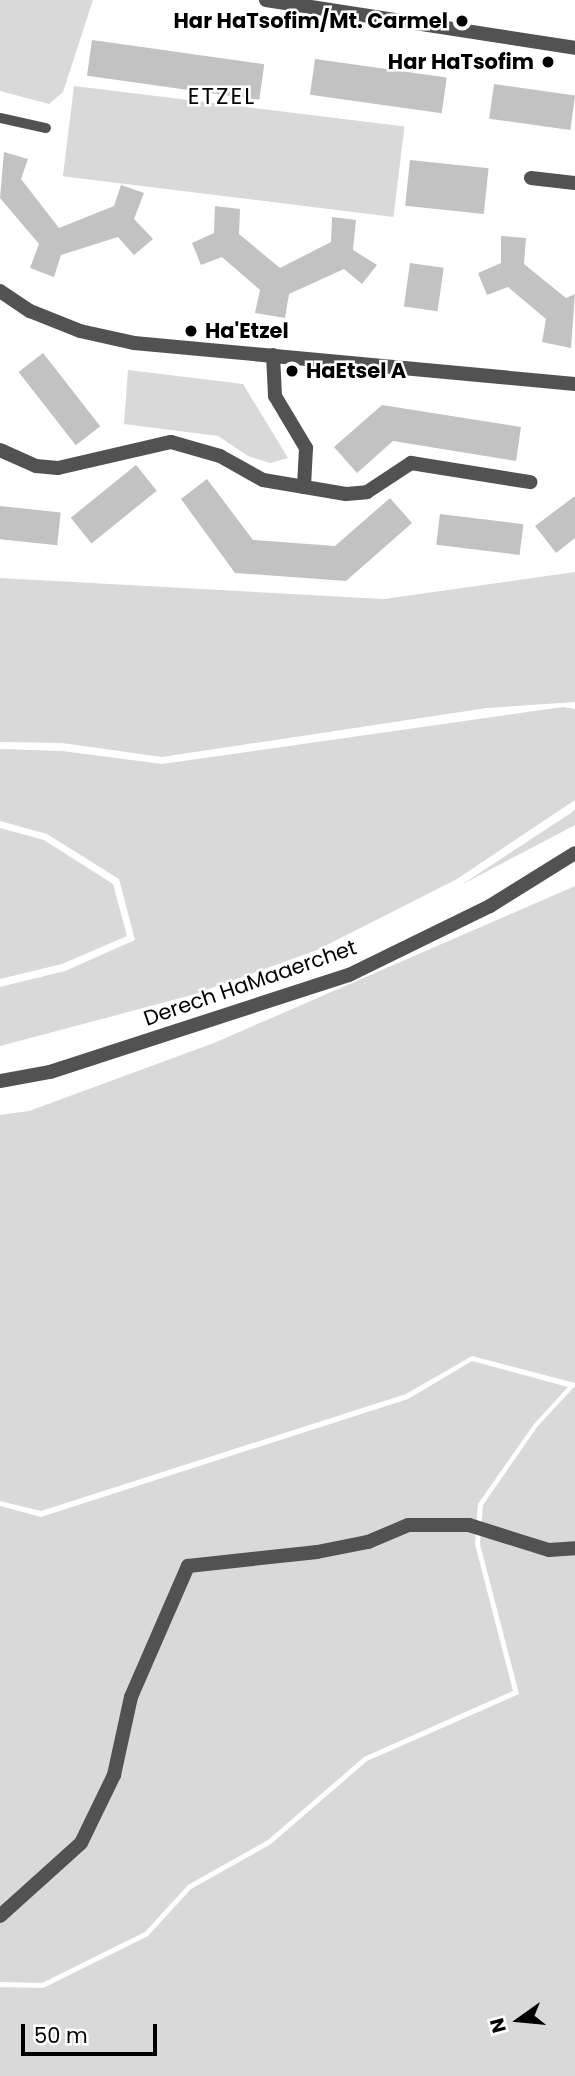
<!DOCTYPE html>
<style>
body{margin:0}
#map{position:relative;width:575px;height:2076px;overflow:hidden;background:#fff;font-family:Poppins,sans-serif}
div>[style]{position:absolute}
.green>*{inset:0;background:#d9d9d9;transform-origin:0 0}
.building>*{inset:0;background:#c2c2c2;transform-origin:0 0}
.lane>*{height:10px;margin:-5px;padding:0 5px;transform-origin:5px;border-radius:5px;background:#525252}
.street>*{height:14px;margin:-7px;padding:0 7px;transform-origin:7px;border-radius:7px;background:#525252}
.dots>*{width:19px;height:19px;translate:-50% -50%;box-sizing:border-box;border:4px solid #fff;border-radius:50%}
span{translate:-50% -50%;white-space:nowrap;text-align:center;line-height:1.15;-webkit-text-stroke:5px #fff;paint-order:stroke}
.poi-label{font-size:21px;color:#000;font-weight:700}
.right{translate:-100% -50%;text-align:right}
.left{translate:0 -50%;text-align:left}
.street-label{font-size:21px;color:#000}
.neighbourhood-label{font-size:23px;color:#000;letter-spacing:2px}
.north{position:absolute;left:484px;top:1985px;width:70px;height:70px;-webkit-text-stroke:5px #fff;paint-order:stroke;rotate:255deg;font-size:19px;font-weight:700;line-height:28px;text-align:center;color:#000}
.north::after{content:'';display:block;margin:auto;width:24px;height:32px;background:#000;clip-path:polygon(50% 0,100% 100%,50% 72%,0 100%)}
.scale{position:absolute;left:21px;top:2024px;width:136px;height:32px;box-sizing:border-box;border:4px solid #000;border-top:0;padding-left:9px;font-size:21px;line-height:24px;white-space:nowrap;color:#000;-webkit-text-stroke:5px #fff;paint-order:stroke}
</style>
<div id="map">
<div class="green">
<div style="clip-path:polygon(0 0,93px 0,63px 92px,49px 104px,0 91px)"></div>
<div style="left:74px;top:86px;width:333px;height:91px;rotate:7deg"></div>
<div style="clip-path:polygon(128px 370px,243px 384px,288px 458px,270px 463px,248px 456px,218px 436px,124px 424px)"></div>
<div style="clip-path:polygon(575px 572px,575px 702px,487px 708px,162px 757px,62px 743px,0 742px,0 578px,384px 599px)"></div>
<div style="clip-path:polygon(563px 707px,575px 709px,575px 800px,457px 879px,317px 950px,192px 995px,0 1046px,0 987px,65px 971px,135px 940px,119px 879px,47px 834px,0 821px,0 749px,62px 751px,162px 764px)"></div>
<div style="clip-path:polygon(575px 809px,575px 825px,461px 885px,571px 813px)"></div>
<div style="clip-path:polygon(0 828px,44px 840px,113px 884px,127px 936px,62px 964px,0 979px)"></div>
<div style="clip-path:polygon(575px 886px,575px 1383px,472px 1356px,406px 1394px,41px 1511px,0 1501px,0 1115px,29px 1111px,214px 1043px)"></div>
<div style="clip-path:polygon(472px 1361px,568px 1387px,534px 1424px,478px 1504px,475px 1544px,513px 1691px,364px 1757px,268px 1840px,188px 1885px,145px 1932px,42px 1983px,0 1982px,0 1506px,41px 1517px,408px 1399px)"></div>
<div style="clip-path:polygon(575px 1386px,575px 2076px,0 2076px,0 1987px,43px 1988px,148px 1936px,191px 1889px,271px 1844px,367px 1761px,519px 1694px,480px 1544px,483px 1505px,537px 1427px)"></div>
</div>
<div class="building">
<div style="left:92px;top:40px;width:174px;height:36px;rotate:8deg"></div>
<div style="left:315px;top:59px;width:133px;height:36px;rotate:8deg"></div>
<div style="left:494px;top:84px;width:82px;height:35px;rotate:8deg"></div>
<div style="clip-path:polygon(4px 152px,28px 159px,21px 179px,59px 228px,114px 206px,121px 185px,144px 193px,134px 219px,153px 239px,134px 255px,118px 237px,61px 255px,54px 277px,30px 268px,39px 244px,0 198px)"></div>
<div style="left:410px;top:160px;width:79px;height:46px;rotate:6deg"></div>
<div style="clip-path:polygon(215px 206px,240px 209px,239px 234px,280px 268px,331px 242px,332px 217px,356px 220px,353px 250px,377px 265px,362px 284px,344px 269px,289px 294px,285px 318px,255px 313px,260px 290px,222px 257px,201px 265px,192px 243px,214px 233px)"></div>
<div style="clip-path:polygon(501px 236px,526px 238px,524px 264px,566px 298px,575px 294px,571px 348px,542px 342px,546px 319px,508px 287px,487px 295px,478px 273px,501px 263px)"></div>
<div style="left:410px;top:263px;width:34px;height:44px;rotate:8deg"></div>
<div style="left:43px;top:353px;width:93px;height:31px;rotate:52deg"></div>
<div style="clip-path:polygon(382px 405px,521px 427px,516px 461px,393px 441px,357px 473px,334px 447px)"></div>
<div style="left:136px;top:465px;width:33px;height:84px;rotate:51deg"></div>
<div style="clip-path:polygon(207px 479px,253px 540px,335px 546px,390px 498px,412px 523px,346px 581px,235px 573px,181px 499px)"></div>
<div style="clip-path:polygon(575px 496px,575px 538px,556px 553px,535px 526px)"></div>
<div style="left:0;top:506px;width:61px;height:33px;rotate:6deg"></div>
<div style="left:440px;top:514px;width:84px;height:31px;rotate:7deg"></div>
</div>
<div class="lane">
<div style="left:0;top:118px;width:47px;rotate:12.3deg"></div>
</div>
<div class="street">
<div style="left:266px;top:0;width:313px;rotate:8.8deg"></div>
<div style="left:531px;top:178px;width:44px;rotate:6.5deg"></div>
<div style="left:0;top:291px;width:36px;rotate:34deg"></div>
<div style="left:30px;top:311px;width:54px;rotate:21.8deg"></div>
<div style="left:80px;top:331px;width:55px;rotate:12.5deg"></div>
<div style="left:134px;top:343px;width:443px;rotate:5.3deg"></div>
<div style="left:273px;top:355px;width:41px;rotate:87.2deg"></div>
<div style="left:275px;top:396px;width:61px;rotate:59.2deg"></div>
<div style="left:306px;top:448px;width:39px;rotate:93deg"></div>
<div style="left:0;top:450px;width:39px;rotate:24deg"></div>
<div style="left:36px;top:466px;width:22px;rotate:5deg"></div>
<div style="left:58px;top:468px;width:116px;rotate:-13deg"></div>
<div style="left:171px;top:442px;width:51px;rotate:15.9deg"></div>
<div style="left:220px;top:456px;width:49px;rotate:29.2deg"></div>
<div style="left:263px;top:480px;width:84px;rotate:9.6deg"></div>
<div style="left:346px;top:494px;width:21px;rotate:-5deg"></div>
<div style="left:367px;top:492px;width:53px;rotate:-33.4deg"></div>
<div style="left:411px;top:463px;width:121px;rotate:9.1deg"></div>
<div style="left:0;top:1081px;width:51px;rotate:-10.2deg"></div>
<div style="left:50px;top:1072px;width:314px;rotate:-18deg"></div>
<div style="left:349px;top:975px;width:157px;rotate:-26.1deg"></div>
<div style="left:490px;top:906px;width:100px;rotate:-31.9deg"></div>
<div style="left:0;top:1916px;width:109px;rotate:-42deg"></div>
<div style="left:81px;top:1843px;width:76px;rotate:-64.1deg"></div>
<div style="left:114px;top:1775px;width:80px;rotate:-77.7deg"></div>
<div style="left:131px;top:1697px;width:143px;rotate:-66.5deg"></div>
<div style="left:188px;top:1566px;width:130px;rotate:-6.2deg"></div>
<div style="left:317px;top:1552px;width:52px;rotate:-11.1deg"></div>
<div style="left:368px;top:1542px;width:43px;rotate:-23deg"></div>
<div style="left:408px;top:1525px;width:61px"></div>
<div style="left:469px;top:1525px;width:84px;rotate:17.4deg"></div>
<div style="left:549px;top:1550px;width:26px;rotate:-4deg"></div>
</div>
<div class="dots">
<div style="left:462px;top:21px;background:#000"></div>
<div style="left:548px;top:62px;background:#000"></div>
<div style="left:191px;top:331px;background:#000"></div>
<div style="left:292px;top:371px;background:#000"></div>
</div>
<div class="poi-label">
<span class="right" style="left:448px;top:21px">Har HaTsofim/Mt. Carmel</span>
<span class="right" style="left:534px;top:62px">Har HaTsofim</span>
<span class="left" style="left:205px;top:331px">Ha'Etzel</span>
<span class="left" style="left:306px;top:371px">HaEtsel A</span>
</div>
<div class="street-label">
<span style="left:250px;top:983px;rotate:-19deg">Derech HaMaaerchet</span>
</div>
<div class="neighbourhood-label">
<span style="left:222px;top:96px">ETZEL</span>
</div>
<div class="north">N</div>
<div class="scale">50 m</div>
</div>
